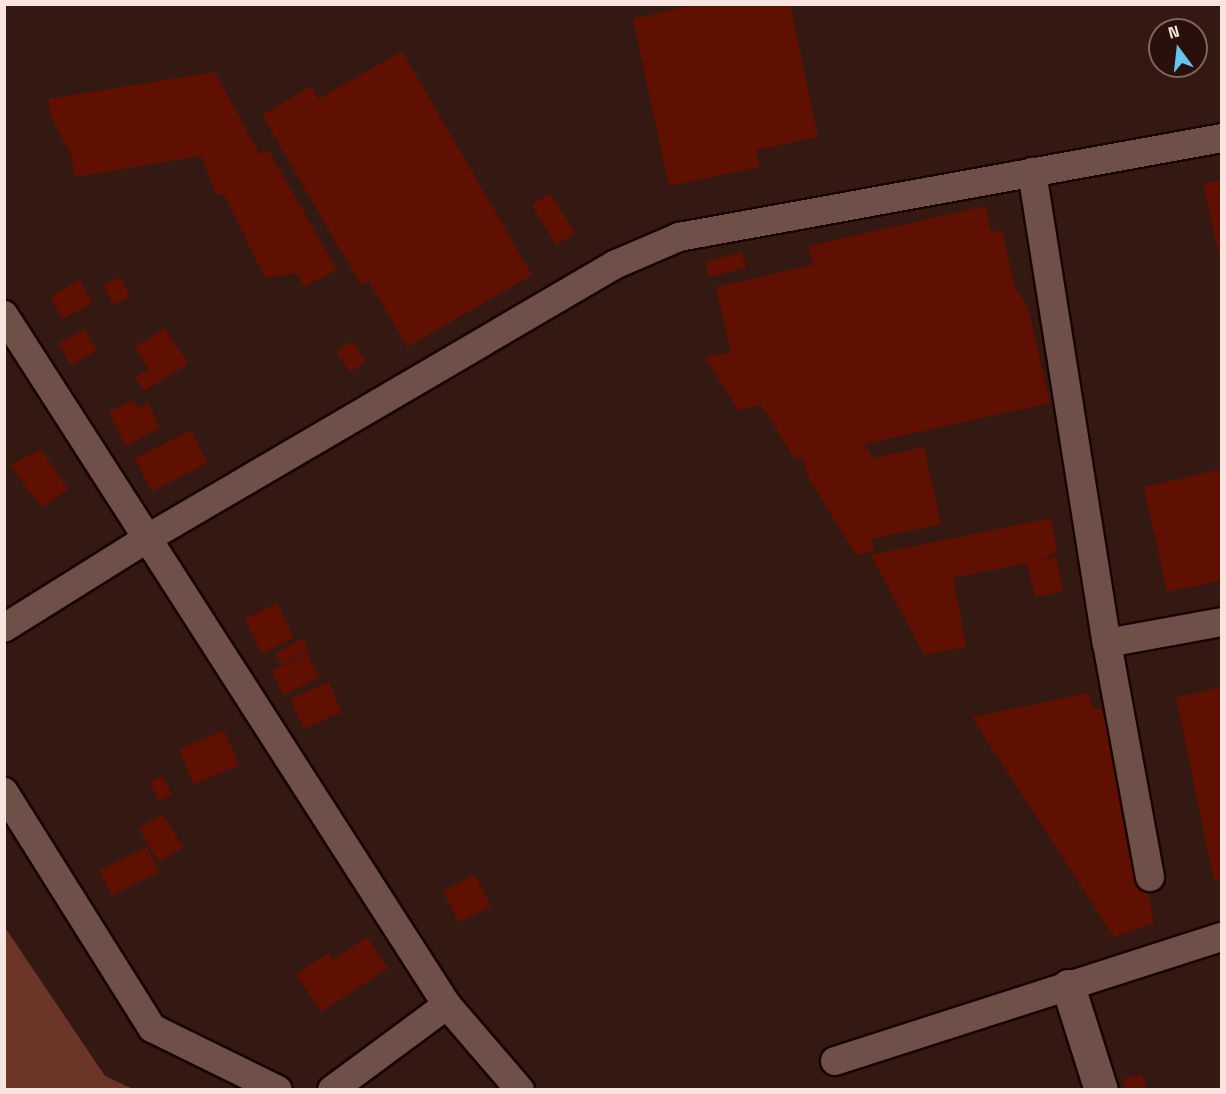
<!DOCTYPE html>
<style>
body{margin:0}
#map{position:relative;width:1226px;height:1094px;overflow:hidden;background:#341913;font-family:"Space Grotesk",sans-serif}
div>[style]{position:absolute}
.green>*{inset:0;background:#6b3528}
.building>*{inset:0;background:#601000;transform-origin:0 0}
.roads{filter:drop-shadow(2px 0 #1a0401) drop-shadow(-2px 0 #1a0401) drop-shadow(0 2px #1a0401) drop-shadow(0 -2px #1a0401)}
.minor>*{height:28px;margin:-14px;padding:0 14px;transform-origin:14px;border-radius:14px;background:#6f5048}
.tertiary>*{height:33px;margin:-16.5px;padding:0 16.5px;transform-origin:16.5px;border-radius:16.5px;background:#6f5048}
span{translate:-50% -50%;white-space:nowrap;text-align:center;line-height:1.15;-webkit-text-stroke:4.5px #2a100a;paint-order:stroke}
.frame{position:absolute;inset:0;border:6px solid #f9e5e0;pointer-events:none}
.north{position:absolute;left:1148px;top:18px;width:60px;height:60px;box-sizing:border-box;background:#2a100a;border:2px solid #7d6560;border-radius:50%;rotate:345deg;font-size:16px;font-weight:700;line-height:24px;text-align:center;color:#f9e5e0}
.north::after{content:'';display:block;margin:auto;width:21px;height:27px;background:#65c5ee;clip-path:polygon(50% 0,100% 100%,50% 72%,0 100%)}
</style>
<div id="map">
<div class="green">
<div style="clip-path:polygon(4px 926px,105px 1076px,133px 1089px,5px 1089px)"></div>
</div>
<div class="building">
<div style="clip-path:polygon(700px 4px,790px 4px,818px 137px,756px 150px,760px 167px,669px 186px,633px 19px)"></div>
<div style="clip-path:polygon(402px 51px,532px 275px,407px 347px,369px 281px,361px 285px,262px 115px,311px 86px,318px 99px)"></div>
<div style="clip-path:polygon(215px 72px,259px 153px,269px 151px,337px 270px,304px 287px,296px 273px,265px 278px,224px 194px,216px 195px,201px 156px,75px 177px,71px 154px,51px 117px,48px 99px)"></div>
<div style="clip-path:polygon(1222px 180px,1222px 262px,1221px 262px,1203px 184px)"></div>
<div style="left:550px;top:193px;width:47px;height:22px;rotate:58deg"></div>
<div style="clip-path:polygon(986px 206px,991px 232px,1002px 230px,1015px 287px,1028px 308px,1050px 403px,864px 444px,873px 458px,924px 447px,941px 524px,871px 539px,874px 551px,856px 555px,807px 475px,803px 458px,795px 459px,761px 405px,738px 410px,705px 357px,731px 352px,716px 287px,813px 265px,809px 246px)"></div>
<div style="left:742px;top:252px;width:16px;height:38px;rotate:75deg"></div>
<div style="left:121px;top:277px;width:22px;height:19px;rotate:66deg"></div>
<div style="left:80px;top:280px;width:26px;height:34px;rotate:61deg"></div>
<div style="clip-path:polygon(165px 328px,188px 364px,144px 391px,135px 377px,149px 369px,135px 347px)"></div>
<div style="left:85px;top:329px;width:25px;height:30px;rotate:61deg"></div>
<div style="left:352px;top:341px;width:25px;height:19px;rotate:56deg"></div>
<div style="clip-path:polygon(134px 400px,138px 408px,148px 403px,160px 428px,126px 446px,109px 412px)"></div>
<div style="left:191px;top:430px;width:37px;height:63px;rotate:63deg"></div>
<div style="clip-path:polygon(41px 449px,68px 489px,42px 508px,10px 465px)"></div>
<div style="clip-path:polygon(1222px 469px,1222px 580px,1167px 592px,1144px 487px)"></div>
<div style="clip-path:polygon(1051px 518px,1057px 552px,1040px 560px,1056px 557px,1063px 591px,1035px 597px,1027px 563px,953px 578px,966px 647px,924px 655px,871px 555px)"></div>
<div style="left:277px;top:603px;width:39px;height:36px;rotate:64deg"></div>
<div style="left:303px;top:639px;width:13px;height:31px;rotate:63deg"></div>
<div style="left:307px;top:653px;width:27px;height:40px;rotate:63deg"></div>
<div style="left:329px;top:682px;width:33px;height:42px;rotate:67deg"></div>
<div style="clip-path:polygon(1222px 687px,1222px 879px,1214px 881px,1176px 697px)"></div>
<div style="clip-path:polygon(1088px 693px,1094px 709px,1114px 707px,1154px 923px,1114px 937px,972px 717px)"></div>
<div style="left:224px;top:730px;width:38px;height:49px;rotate:67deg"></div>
<div style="left:162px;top:776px;width:21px;height:14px;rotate:62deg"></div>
<div style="left:163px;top:814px;width:39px;height:28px;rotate:59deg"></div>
<div style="left:147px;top:847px;width:28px;height:53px;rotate:64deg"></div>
<div style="left:475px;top:875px;width:35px;height:36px;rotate:63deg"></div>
<div style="clip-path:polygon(367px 937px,388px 968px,321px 1012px,296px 974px,328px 953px,333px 960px)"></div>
<div style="clip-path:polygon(1142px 1074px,1147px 1090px,1126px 1090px,1123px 1079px)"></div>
</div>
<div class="roads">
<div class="minor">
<div style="left:1032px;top:172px;width:477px;rotate:81deg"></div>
<div style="left:1107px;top:643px;width:238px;rotate:79.6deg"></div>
<div style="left:4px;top:315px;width:820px;rotate:57.3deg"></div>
<div style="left:447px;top:1005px;width:112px;rotate:49.3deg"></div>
<div style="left:4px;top:628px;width:170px;rotate:-32deg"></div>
<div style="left:148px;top:538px;width:542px;rotate:-30.35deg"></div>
<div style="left:616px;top:264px;width:69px;rotate:-23.2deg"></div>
<div style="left:679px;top:237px;width:552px;rotate:-10.33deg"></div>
<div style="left:1107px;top:643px;width:117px;rotate:-10.3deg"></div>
<div style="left:4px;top:792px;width:279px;rotate:57.9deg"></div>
<div style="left:152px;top:1028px;width:140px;rotate:26.2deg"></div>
<div style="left:835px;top:1061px;width:406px;rotate:-17.8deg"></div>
<div style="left:332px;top:1090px;width:143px;rotate:-36.5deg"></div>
</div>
<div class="tertiary">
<div style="left:1068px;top:986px;width:109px;rotate:72.4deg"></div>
</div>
</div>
<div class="frame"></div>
<div class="north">N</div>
</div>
